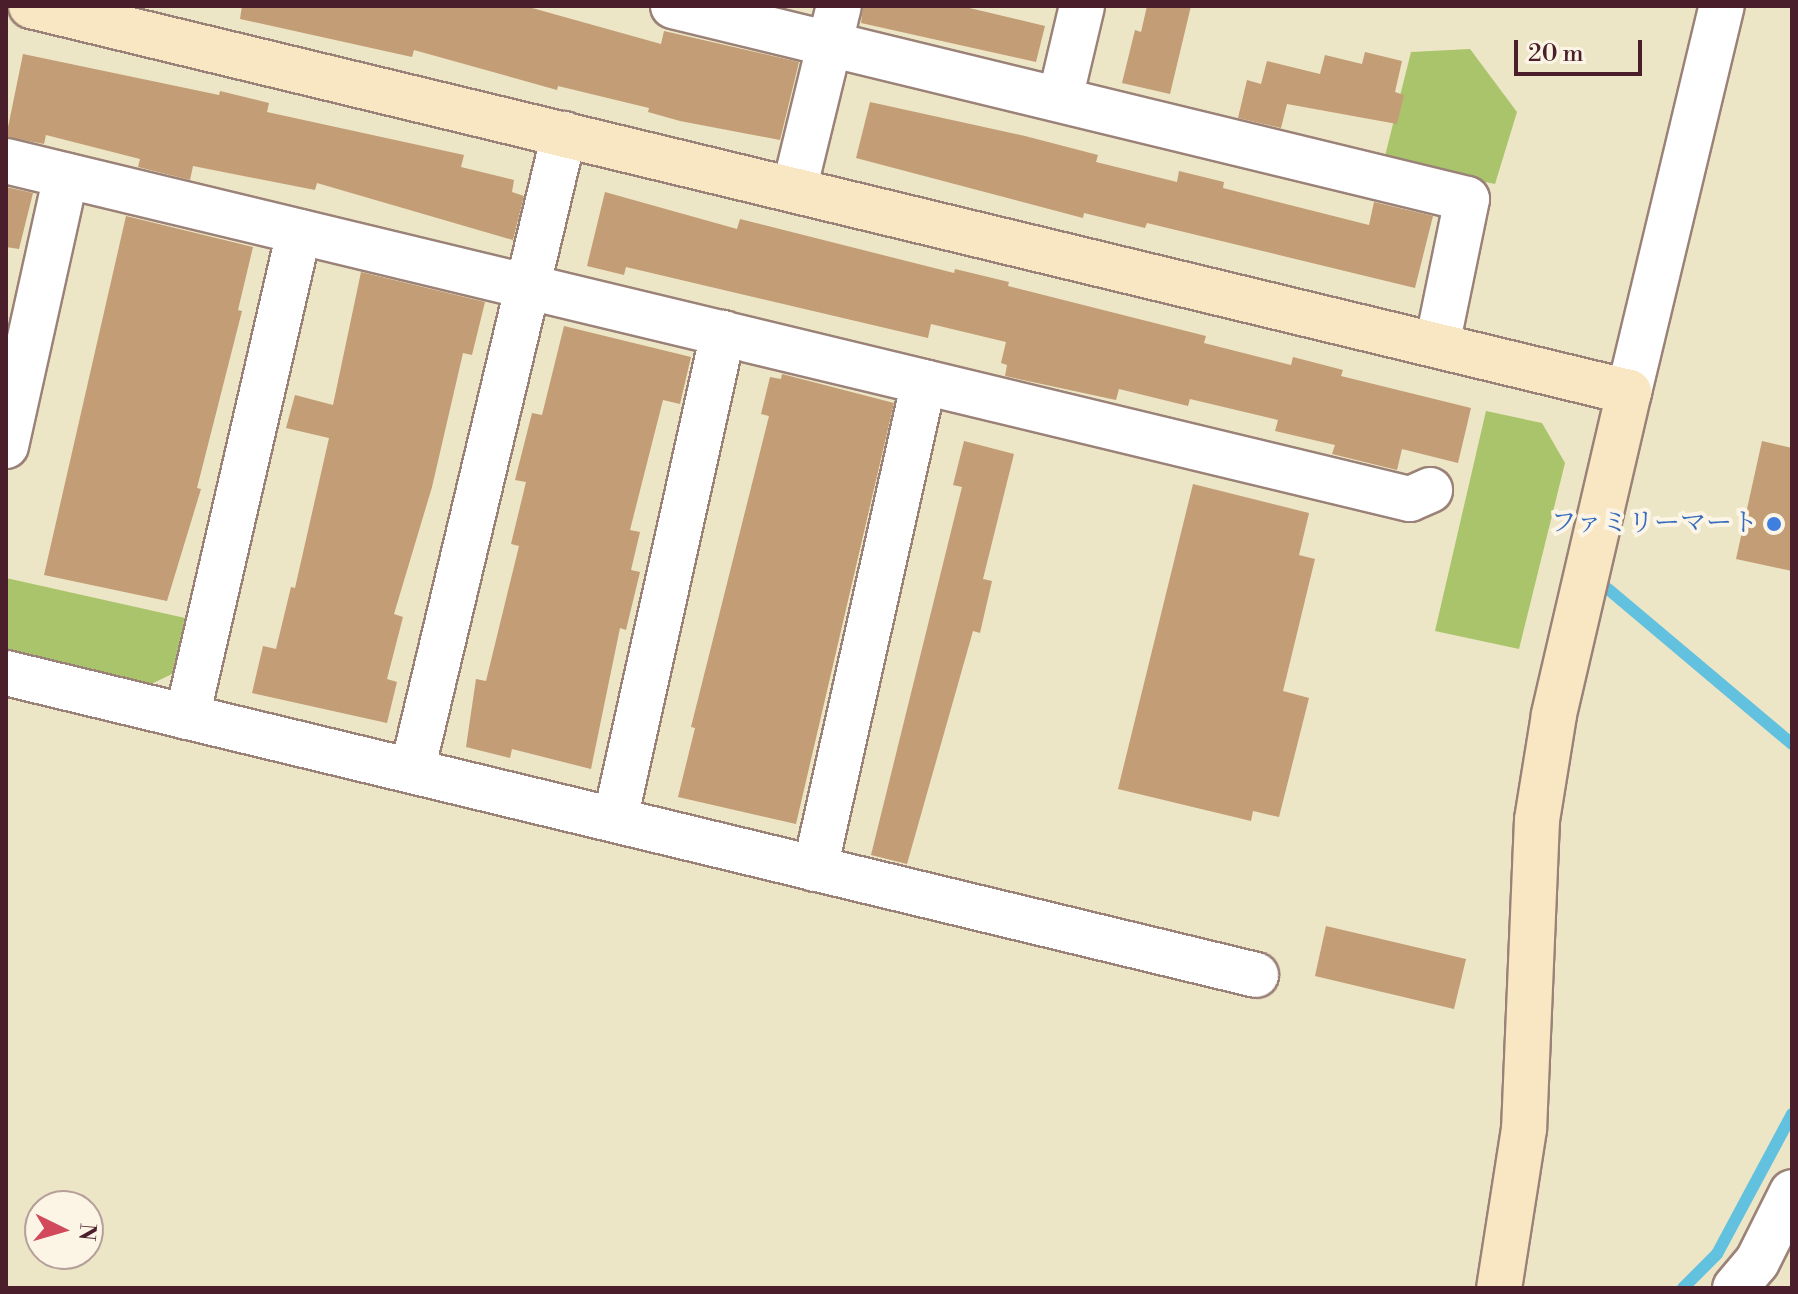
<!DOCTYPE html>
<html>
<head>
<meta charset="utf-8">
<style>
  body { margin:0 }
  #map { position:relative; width:1798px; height:1294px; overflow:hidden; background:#ece5c6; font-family:"Libre Bodoni","Noto Serif JP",serif }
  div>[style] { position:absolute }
  .green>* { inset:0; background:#a9c46a }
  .stream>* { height:12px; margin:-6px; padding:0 6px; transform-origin:6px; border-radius:6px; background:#61c1df }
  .building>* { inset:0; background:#c39d75 }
  .roads { filter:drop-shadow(2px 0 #9b8278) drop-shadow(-2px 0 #9b8278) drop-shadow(0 2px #9b8278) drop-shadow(0 -2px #9b8278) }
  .street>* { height:44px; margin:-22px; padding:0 22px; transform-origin:22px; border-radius:22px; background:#fff }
  .secondary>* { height:44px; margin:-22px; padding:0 22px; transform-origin:22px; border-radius:22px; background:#f9e7c3 }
  .dots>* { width:22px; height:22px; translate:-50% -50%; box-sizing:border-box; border:4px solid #fcf5e5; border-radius:50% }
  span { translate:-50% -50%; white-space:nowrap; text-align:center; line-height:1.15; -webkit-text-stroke:8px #fcf5e5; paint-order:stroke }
  .shop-label { font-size:26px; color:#366cbe }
  .right { translate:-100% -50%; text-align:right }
  .frame { position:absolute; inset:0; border:8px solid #4a1f2b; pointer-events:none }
  .north { position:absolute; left:24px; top:1190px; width:80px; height:80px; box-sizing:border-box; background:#fcf5e5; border:2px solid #b59f9b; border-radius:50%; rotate:95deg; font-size:22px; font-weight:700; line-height:32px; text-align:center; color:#4a1f2b }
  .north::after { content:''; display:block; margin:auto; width:28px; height:36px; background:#d1495b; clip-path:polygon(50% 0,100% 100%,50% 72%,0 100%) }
  .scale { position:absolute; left:1514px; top:40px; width:128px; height:36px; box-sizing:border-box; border:4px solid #4a1f2b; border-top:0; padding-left:10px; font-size:24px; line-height:28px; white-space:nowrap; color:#4a1f2b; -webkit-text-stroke:6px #fcf5e5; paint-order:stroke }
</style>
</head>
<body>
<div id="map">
  <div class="green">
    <i style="clip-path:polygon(1470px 49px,1517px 112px,1495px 184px,1384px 160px,1411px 52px)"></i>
    <i style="clip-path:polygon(1486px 411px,1542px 423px,1565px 463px,1519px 649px,1435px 631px)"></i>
    <i style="clip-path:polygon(6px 578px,185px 618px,172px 674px,149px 685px,6px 653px)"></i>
  </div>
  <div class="stream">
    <i style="left:1608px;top:589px;width:241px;rotate:40.1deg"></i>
    <i style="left:1683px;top:1288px;width:48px;rotate:-45deg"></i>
    <i style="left:1717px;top:1254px;width:159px;rotate:-61.8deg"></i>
  </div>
  <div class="building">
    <i style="clip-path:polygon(242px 6px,525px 6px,661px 44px,664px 31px,799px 62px,780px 140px,680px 121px,648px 112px,649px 108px,558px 86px,557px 90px,414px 50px,412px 57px,240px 19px)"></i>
    <i style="clip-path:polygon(863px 6px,961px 6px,1045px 26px,1036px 62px,861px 23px)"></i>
    <i style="clip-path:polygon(1147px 6px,1191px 6px,1170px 94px,1122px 83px,1135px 30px,1141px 32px)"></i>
    <i style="clip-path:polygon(1365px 52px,1402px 61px,1395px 92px,1404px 95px,1397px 124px,1287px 104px,1281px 128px,1238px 118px,1247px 80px,1261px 84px,1267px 61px,1320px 74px,1325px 55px,1362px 64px)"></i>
    <i style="clip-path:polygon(23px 54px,219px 95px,220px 91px,269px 103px,267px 112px,464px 155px,461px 167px,514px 180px,512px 192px,524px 196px,513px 240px,317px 183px,315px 190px,193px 166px,190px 180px,138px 167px,140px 159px,46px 135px,44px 144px,6px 137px)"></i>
    <i style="clip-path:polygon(870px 102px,1025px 136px,1098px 155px,1096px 162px,1177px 182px,1179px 171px,1224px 182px,1223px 188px,1369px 225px,1374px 202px,1433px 216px,1415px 288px,1147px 223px,1145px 228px,1084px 213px,1083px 218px,856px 158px)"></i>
    <i style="clip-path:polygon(6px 187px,33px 193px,19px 249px,6px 247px)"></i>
    <i style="clip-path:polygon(605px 192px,737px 229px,740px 219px,954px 273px,955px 269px,1009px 282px,1008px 286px,1206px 336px,1204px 343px,1291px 365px,1293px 357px,1343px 370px,1341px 376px,1471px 408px,1458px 463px,1402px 449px,1397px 470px,1332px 454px,1335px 445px,1275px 431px,1278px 420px,1190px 399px,1188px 406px,1119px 389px,1116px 400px,1005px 376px,1007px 365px,1001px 363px,1006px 342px,931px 324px,928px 338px,626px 267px,624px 275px,587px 266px)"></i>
    <i style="clip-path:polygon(126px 216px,253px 247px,238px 310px,242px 311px,197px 488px,201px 489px,167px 601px,44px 575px)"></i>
    <i style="clip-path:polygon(361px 272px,485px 302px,472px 355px,463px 353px,432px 487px,394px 614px,403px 617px,387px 679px,397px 682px,387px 723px,252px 693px,263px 646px,276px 649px,291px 587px,295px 588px,329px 438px,286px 428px,295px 395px,333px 405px)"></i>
    <i style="clip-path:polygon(564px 326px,691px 357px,680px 404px,663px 400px,630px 530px,640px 532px,631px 570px,640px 572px,626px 630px,620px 628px,591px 769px,512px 749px,510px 758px,466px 747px,476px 679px,486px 681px,519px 546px,511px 544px,526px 482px,515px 480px,532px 413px,542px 415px)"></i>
    <i style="clip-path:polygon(782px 374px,894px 403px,796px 824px,678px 797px,695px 728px,691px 727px,769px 416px,761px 414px,770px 377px,781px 379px)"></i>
    <i style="clip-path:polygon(964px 441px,1014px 454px,983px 579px,992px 581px,980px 633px,973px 631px,907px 864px,871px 855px,962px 487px,953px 485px)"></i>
    <i style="clip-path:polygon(1762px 441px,1792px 448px,1792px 571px,1736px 559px)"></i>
    <i style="clip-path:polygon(1193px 484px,1309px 513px,1299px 555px,1315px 559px,1283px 691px,1309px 698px,1279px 817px,1253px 811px,1251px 821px,1118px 789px)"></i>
    <i style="clip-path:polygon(1326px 926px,1466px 959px,1454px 1009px,1315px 976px)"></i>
  </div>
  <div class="roads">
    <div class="street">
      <i style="left:673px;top:6px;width:817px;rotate:13.66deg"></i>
      <i style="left:1467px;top:199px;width:149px;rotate:101.6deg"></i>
      <i style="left:1060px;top:99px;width:96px;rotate:-76.7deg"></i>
      <i style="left:6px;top:161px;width:1444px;rotate:13.54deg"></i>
      <i style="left:1410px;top:499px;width:22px;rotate:-24deg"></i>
      <i style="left:794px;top:190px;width:189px;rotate:-76.3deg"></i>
      <i style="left:1629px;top:392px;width:397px;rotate:-76.5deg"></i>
      <i style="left:6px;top:446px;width:277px;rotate:-77.5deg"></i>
      <i style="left:6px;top:673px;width:1286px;rotate:13.58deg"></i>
      <i style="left:187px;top:717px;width:498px;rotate:-77deg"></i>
      <i style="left:412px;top:771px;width:655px;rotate:-76.58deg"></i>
      <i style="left:615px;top:820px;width:499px;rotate:-77.5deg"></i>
      <i style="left:815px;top:869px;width:499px;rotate:-77.4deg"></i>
      <i style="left:1735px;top:1288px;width:34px;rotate:-50deg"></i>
      <i style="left:1757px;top:1262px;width:78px;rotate:-63.4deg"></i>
    </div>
    <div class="secondary">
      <i style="left:31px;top:6px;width:1644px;rotate:13.58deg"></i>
      <i style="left:1629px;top:392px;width:332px;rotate:103.1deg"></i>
      <i style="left:1554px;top:715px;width:106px;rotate:99.2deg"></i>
      <i style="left:1537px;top:820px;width:309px;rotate:92.4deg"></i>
      <i style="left:1524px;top:1129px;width:161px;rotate:98.9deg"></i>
    </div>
  </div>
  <div class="dots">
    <i style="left:1774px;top:524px;background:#3f7fe0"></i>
  </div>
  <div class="shop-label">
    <span class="right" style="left:1758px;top:524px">ファミリーマート</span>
  </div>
  <div class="frame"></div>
  <div class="north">N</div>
  <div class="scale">20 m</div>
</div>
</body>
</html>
